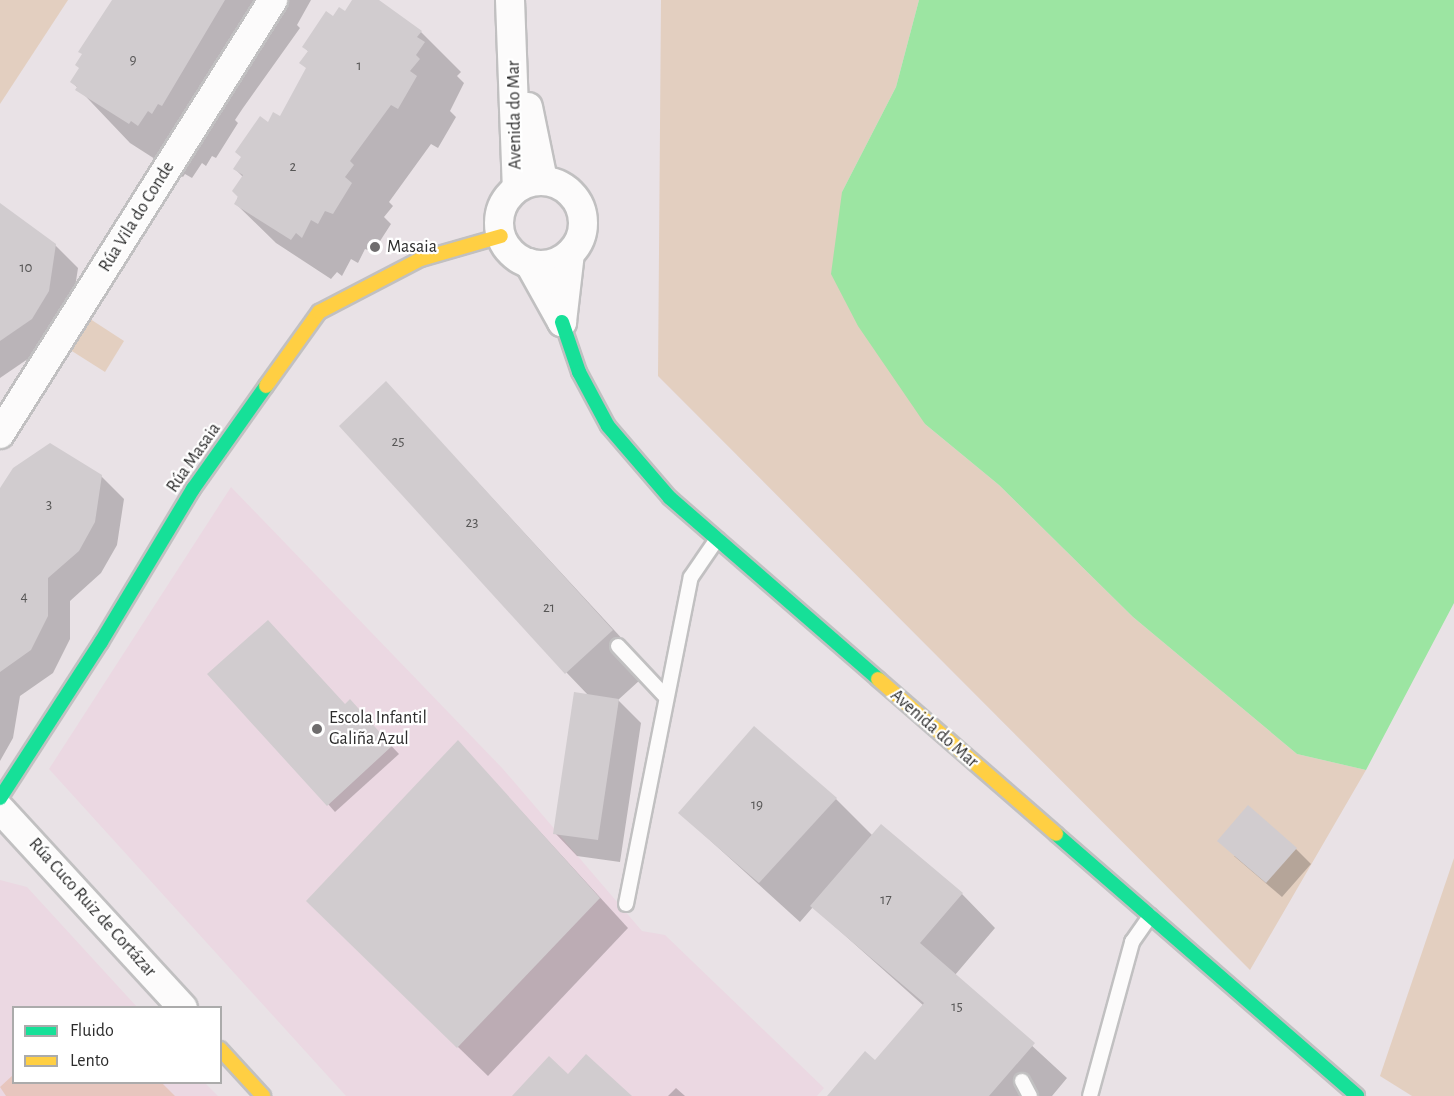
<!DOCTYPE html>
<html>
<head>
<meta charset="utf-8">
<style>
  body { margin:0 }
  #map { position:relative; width:1454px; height:1096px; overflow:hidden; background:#e9e2e6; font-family:"Alegreya Sans",sans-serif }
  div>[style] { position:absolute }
  .education>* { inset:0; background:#ebd8e2 }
  .green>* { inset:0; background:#e3cfc0 }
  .pitch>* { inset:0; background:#e7c6be }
  .water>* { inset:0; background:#9ce5a2 }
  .shadow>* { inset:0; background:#0003 }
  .building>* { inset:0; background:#d1cccf }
  .roads { filter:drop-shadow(2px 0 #c1c0c1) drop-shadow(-2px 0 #c1c0c1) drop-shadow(0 2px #c1c0c1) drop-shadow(0 -2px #c1c0c1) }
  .lane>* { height:14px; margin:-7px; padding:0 7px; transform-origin:7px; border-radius:7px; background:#fcfbfb }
  .street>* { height:28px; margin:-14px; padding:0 14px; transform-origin:14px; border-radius:14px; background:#fcfbfb }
  .street>.ring { margin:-14px; padding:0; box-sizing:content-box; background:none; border:28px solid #fcfbfb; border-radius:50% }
  .fast>* { height:14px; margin:-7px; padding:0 7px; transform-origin:7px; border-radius:7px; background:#16e098 }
  .slow>* { height:14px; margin:-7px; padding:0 7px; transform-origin:7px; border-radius:7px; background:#ffcf43 }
  .dots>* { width:16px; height:16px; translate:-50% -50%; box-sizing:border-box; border:3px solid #fff; border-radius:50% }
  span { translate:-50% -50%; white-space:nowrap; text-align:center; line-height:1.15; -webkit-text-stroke:4.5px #fff; paint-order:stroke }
  .number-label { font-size:15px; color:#575656 }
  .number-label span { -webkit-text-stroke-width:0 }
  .street-label { font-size:18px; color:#2c2c2c }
  .poi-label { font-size:18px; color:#2c2c2c }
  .left { translate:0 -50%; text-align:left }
  .legend { position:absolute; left:12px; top:1006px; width:210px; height:78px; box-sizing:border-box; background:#fff; border:2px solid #ababab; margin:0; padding:8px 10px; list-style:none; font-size:18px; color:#2c2c2c }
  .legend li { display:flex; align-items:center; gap:12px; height:30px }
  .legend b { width:30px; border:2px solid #ababab }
</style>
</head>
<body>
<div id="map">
  <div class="education">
    <i style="clip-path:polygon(231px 487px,503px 769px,642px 931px,665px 935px,824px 1088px,817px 1096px,346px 1096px,49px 769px)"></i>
    <i style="clip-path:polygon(0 880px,27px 887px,137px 1007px,14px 1008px,14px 1082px,205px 1083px,218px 1096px,0 1096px)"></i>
  </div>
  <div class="green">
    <i style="clip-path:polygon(0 0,68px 0,0 104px)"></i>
    <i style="clip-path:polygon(661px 0,919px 0,896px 87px,842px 192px,925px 424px,999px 485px,1133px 617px,1297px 754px,1366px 770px,1250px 970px,658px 376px)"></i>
    <i style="clip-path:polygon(84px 315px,124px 341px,105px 372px,64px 346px)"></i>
    <i style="clip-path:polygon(1454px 858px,1454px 1096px,1412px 1096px,1380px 1076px)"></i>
  </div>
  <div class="pitch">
    <i style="clip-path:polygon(13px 1075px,14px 1082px,162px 1083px,175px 1096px,6px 1096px,0 1087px)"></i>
  </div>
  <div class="water">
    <i style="clip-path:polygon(919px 0,1454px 0,1454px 603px,1366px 770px,1297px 754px,1133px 617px,999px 485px,925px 424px,858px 326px,831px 274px,842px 192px,896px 87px)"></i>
  </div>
  <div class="shadow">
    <i style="clip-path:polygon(119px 0,311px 0,297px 25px,300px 28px,243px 108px,235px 120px,238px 123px,216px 158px,212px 156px,206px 166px,202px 163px,192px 178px,185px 174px,183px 177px,130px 143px,72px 82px)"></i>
    <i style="clip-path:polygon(353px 0,376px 0,421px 32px,461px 72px,457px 76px,464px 83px,450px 111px,456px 117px,438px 148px,431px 144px,389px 202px,393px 206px,384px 217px,391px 224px,373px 252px,365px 249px,358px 263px,351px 259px,342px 276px,337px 272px,331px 279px,276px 243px,236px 204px,243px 177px,235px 169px,268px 124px,280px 119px,307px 69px,309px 52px,304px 47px,333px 18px,345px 13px)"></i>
    <i style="clip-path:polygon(0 208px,55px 245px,78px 268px,71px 314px,54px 341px,0 378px)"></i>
    <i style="clip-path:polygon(386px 383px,651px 670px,618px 700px,641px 723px,620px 862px,577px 856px,555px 833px,589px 696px,566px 672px)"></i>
    <i style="clip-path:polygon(101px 476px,124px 499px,117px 545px,101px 573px,70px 601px,70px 639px,53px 673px,20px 696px,13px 738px,0 761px,0 491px)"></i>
    <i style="clip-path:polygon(345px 706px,357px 709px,399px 754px,335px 812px,328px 804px)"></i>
    <i style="clip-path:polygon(458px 742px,628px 928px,488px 1076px,337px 930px)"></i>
    <i style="clip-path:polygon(836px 799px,873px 836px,962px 894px,995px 928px,955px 975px,1067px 1078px,1052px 1096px,832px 1096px,876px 1062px,924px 1006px,813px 907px,800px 922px,680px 813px)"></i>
    <i style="clip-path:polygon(1296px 849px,1311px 864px,1282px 897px,1234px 856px)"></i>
    <i style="clip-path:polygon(676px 1088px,685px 1096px,668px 1096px)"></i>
  </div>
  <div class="building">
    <i style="clip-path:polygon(112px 0,225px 0,162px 106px,158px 104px,152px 114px,148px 111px,138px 126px,131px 121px,129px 124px,75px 90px,77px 87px,70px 82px,79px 68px,75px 65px,82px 54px,78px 52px)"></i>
    <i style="clip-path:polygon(352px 0,379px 0,422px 31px,417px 37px,425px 42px,416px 55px,420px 59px,410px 71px,417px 76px,398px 109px,391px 105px,350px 161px,354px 165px,345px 177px,352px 183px,333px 214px,325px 211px,318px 224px,311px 220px,302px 238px,296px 233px,291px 240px,234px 204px,238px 197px,232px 191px,243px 175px,233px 169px,241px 157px,235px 152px,260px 116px,268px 122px,273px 112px,280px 116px,306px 68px,299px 63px,308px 51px,302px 47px,326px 11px,333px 16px,339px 7px,345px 11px)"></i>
    <i style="clip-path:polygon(0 203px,56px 244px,49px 291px,32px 319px,0 341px)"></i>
    <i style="clip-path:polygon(386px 381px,613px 630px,565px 674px,339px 426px)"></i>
    <i style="clip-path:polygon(50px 443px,102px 475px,95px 522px,79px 551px,48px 578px,48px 616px,31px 650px,0 672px,0 488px,13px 468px)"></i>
    <i style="clip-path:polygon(268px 620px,345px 704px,350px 699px,392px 746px,327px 806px,207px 674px)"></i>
    <i style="clip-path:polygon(574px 692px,619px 699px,598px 840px,553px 834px)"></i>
    <i style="clip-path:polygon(754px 726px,837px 798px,759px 883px,678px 813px)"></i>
    <i style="clip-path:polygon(458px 740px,600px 898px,457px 1048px,306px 901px)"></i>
    <i style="clip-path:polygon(1248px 805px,1297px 848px,1266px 883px,1217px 841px)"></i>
    <i style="clip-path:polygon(881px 824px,963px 893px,920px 943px,1035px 1043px,989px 1096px,827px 1096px,865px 1051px,875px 1060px,924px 1003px,810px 906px)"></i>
    <i style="clip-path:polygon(586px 1054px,632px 1096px,512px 1096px,549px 1056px,568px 1074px)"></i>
  </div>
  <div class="roads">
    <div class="lane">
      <i style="left:618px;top:646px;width:69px;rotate:46.8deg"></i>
      <i style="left:626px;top:904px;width:333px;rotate:-78.8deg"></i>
      <i style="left:691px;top:577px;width:46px;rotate:-55.6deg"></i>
      <i style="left:1022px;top:1081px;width:17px;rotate:62deg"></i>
      <i style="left:1090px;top:1096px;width:160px;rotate:-74.7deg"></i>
      <i style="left:1132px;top:942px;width:32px;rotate:-55deg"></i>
    </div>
    <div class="street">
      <i style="left:510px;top:0;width:188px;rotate:87.9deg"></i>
      <i style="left:528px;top:107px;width:75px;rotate:78.4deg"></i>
      <i class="ring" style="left:499px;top:181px;width:56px;height:56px"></i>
      <i style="left:529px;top:263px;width:68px;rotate:60.8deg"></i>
      <i style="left:562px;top:322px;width:69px;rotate:-83.4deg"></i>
      <i style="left:0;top:434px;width:513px;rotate:-57.83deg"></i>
      <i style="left:0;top:809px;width:270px;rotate:47.4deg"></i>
    </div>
    <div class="fast">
      <i style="left:562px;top:322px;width:53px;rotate:71.2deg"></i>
      <i style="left:579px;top:372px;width:61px;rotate:61.8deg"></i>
      <i style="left:608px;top:426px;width:95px;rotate:49.3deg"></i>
      <i style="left:670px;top:498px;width:276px;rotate:41deg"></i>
      <i style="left:0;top:798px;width:186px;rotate:-57.1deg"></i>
      <i style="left:101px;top:642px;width:179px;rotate:-59deg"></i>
      <i style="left:193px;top:489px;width:126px;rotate:-54.7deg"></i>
      <i style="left:1056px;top:834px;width:399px;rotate:41deg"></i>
    </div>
    <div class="slow">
      <i style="left:266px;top:386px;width:91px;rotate:-54.4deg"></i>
      <i style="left:319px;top:312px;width:115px;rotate:-27.5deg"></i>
      <i style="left:421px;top:259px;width:83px;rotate:-16deg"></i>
      <i style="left:878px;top:679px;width:236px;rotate:41deg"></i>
      <i style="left:220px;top:1049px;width:64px;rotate:47.5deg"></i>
    </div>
  </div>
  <div class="dots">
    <i style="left:375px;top:247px;background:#6e6c6d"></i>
    <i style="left:317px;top:729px;background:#6e6c6d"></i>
  </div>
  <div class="number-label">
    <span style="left:133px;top:60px">9</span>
    <span style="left:359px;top:66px">1</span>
    <span style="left:293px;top:167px">2</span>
    <span style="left:26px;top:268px">10</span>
    <span style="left:398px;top:442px">25</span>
    <span style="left:49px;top:505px">3</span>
    <span style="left:472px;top:523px">23</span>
    <span style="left:24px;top:597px">4</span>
    <span style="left:549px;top:608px">21</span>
    <span style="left:757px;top:805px">19</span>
    <span style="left:886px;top:900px">17</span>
    <span style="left:957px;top:1007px">15</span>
  </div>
  <div class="street-label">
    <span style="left:515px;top:115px;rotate:-91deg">Avenida do Mar</span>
    <span style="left:137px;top:217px;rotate:-58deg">Rúa Vila do Conde</span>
    <span style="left:194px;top:458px;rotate:-55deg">Rúa Masaia</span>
    <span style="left:934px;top:729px;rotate:41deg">Avenida do Mar</span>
    <span style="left:92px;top:908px;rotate:48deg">Rúa Cuco Ruiz de Cortázar</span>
  </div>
  <div class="poi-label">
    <span class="left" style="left:387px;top:247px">Masaia</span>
    <span class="left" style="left:329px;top:729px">Escola Infantil<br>Galiña Azul</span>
  </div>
  <ul class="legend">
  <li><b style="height:8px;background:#16e098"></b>Fluido</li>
  <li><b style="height:8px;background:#ffcf43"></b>Lento</li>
  </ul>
</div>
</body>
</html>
